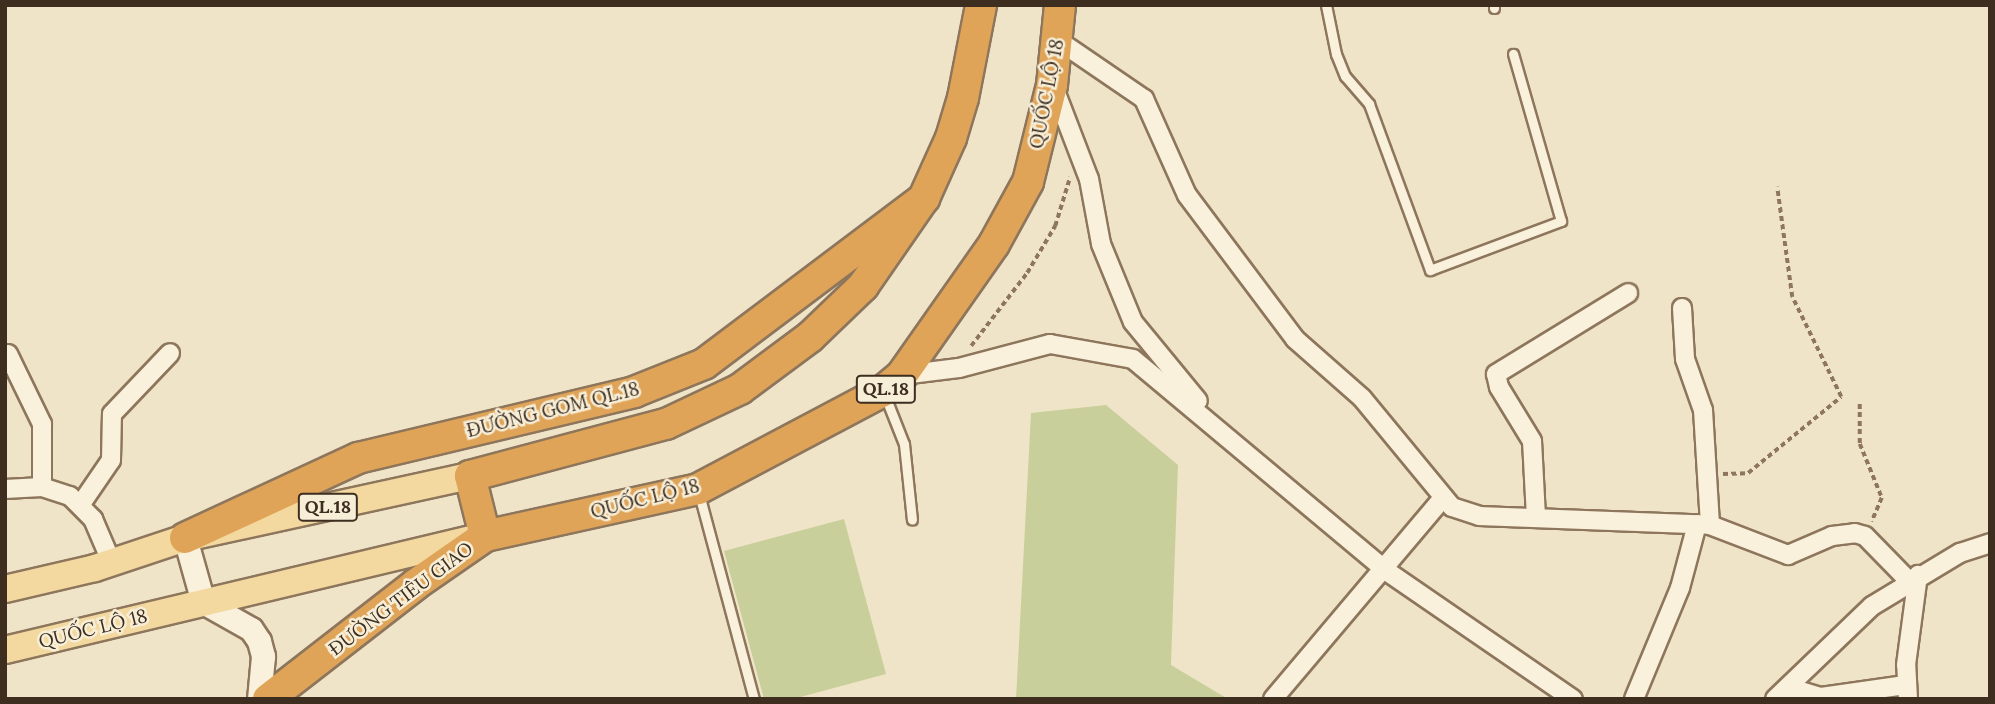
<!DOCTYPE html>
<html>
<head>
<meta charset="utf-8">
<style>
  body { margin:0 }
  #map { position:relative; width:1995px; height:704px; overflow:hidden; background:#f0e4c8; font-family:Lora,serif }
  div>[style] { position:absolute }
  .green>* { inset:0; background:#c9cf9b }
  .path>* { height:3.5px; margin-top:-1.75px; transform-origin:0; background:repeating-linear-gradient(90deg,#8d765c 0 5px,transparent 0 8.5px) }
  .roads { filter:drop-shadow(2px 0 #8d765c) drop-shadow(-2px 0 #8d765c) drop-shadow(0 2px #8d765c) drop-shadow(0 -2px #8d765c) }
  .lane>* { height:9px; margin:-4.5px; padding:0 4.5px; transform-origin:4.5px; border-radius:4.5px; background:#faf1dc }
  .street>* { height:18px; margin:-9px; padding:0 9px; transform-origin:9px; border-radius:9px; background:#faf1dc }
  .secondary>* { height:23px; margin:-11.5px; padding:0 11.5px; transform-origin:11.5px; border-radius:11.5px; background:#faf1dc }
  .primary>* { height:26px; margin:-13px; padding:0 13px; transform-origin:13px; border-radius:13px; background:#f3d9a0 }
  .highway>* { height:30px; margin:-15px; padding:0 15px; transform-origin:15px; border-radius:15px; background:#e0a458 }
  span { translate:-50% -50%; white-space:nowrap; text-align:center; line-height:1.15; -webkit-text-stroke:5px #f7eed8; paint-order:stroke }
  .shield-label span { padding:2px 5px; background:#f7eed8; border:2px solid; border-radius:5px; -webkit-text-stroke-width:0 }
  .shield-label { font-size:18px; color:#3d2e20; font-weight:700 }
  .street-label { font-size:19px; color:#3d2e20 }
  .frame { position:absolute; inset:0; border:7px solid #3d2e20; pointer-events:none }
</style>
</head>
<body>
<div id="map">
  <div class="green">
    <i style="clip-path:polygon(1106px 405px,1178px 465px,1171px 665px,1228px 699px,1016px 699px,1031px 413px)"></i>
    <i style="clip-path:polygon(844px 519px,886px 674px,793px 699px,764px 699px,724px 551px)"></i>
  </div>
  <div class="path">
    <i style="left:971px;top:346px;width:92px;rotate:-52.5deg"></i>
    <i style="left:1027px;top:273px;width:55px;rotate:-59.2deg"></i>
    <i style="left:1055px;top:226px;width:51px;rotate:-73deg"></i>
    <i style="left:1860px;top:404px;width:40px;rotate:90deg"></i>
    <i style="left:1860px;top:444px;width:58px;rotate:67.8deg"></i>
    <i style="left:1882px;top:498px;width:26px;rotate:113deg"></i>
    <i style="left:1723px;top:474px;width:25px;rotate:-2deg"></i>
    <i style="left:1748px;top:473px;width:120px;rotate:-39.3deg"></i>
    <i style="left:1841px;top:397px;width:111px;rotate:-116.1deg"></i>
    <i style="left:1792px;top:297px;width:111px;rotate:-97.8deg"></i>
  </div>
  <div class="roads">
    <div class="lane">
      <i style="left:1326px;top:5px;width:50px;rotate:78.5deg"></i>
      <i style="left:1336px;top:54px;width:24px;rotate:68deg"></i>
      <i style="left:1345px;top:76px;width:37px;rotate:49deg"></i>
      <i style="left:1369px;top:104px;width:177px;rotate:69.8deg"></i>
      <i style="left:1430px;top:270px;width:140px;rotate:-20.5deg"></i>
      <i style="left:1561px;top:221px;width:174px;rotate:-106deg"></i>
      <i style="left:1494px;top:5px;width:3px;rotate:90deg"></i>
      <i style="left:885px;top:396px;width:52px;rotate:68.4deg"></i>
      <i style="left:904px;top:444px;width:76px;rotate:84deg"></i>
      <i style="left:699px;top:494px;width:212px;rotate:75deg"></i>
    </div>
    <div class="street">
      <i style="left:1059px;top:41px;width:103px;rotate:34.3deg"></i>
      <i style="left:1144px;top:99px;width:105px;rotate:65.9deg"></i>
      <i style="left:1187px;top:195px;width:180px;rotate:53.1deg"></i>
      <i style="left:1295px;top:339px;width:89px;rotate:41.4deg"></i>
      <i style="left:1362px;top:398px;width:141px;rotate:50.5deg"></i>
      <i style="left:1452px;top:507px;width:28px;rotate:18deg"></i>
      <i style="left:1479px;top:516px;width:231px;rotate:2.2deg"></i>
      <i style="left:1710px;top:525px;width:84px;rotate:21deg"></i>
      <i style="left:1788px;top:555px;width:48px;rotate:-23.4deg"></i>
      <i style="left:1832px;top:536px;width:23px;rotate:-7deg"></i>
      <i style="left:1855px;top:533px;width:10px;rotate:17deg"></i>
      <i style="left:1865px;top:536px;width:63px;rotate:45.6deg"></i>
      <i style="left:1054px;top:88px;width:97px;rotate:69deg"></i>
      <i style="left:1089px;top:179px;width:66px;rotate:79.5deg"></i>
      <i style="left:1101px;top:244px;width:84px;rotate:67.7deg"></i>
      <i style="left:1133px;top:322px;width:102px;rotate:50.6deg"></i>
      <i style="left:1682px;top:308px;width:51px;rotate:86.6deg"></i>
      <i style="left:1685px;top:359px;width:54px;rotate:70.6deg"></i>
      <i style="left:1703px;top:410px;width:115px;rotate:86.5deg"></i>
      <i style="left:8px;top:354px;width:78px;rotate:64.1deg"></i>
      <i style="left:42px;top:424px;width:63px;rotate:90deg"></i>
      <i style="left:902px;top:375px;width:57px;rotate:-7deg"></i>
      <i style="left:959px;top:368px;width:94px;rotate:-14.8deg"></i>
      <i style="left:1050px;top:344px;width:84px;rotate:10.2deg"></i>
      <i style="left:1133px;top:359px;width:329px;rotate:39.9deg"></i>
      <i style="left:1385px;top:570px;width:228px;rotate:34.5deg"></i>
      <i style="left:5px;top:489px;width:37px;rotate:-3deg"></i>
      <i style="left:42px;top:487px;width:29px;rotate:18deg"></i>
      <i style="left:70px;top:496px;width:33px;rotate:45deg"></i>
      <i style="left:93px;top:519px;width:46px;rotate:66.8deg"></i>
      <i style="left:81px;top:504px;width:53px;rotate:-55.7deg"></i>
      <i style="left:111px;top:460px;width:46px;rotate:-88.8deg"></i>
      <i style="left:112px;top:414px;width:84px;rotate:-46.4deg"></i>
      <i style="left:1536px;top:517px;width:76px;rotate:-93deg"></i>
      <i style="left:1532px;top:441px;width:63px;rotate:-121.4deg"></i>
      <i style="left:1499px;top:387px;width:13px;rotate:-103deg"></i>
      <i style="left:1496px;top:374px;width:155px;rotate:-31.5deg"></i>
      <i style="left:1791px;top:688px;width:31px;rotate:17deg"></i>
      <i style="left:1821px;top:697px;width:85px;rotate:-8.1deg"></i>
      <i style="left:1273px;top:699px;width:262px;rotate:-49.8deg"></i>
      <i style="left:1634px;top:699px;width:120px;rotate:-67.5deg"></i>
      <i style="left:1680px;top:588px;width:66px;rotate:-75.1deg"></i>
      <i style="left:1775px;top:699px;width:134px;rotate:-43.8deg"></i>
      <i style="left:1872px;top:606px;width:103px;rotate:-31.1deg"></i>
      <i style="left:1960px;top:553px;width:32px;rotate:-18deg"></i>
      <i style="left:1908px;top:699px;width:34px;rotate:-93deg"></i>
      <i style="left:1906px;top:665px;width:91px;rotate:-82.4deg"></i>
    </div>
    <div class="secondary">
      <i style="left:185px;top:538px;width:66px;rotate:74.3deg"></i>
      <i style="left:203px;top:602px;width:55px;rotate:29.4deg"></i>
      <i style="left:251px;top:629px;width:14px;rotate:56deg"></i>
      <i style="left:259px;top:641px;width:16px;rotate:75deg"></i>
      <i style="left:263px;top:656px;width:43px;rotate:95.3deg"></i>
    </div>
    <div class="primary">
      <i style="left:5px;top:589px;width:92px;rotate:-13.1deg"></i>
      <i style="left:95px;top:568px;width:95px;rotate:-18.4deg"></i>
      <i style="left:185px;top:538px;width:292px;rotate:-12.3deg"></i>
      <i style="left:5px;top:650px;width:488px;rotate:-13.4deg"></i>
    </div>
    <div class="highway">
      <i style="left:485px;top:536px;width:62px;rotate:-104deg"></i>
      <i style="left:470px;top:476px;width:203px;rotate:-14.9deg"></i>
      <i style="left:666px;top:424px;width:82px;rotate:-25.3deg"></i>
      <i style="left:740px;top:389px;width:87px;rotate:-36.6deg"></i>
      <i style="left:810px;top:337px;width:74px;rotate:-43.9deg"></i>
      <i style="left:863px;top:286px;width:107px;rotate:-55.3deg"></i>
      <i style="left:924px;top:198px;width:66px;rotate:-65.8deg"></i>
      <i style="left:951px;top:138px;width:42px;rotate:-73.3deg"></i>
      <i style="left:963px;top:98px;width:95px;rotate:-79deg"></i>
      <i style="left:185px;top:538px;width:191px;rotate:-24.8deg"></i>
      <i style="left:358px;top:458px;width:284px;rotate:-13.4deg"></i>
      <i style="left:634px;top:392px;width:75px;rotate:-21.8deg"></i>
      <i style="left:704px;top:364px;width:276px;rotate:-37deg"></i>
      <i style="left:268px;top:699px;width:187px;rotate:-37.8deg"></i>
      <i style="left:416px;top:584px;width:84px;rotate:-34.8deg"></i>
      <i style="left:485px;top:536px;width:218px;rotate:-12.4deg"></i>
      <i style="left:698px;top:489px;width:209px;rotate:-27.9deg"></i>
      <i style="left:883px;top:391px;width:25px;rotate:-40deg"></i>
      <i style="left:902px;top:375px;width:160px;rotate:-54.9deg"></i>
      <i style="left:994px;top:244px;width:71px;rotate:-61.3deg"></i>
      <i style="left:1028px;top:182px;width:100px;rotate:-76.1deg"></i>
      <i style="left:1052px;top:85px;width:80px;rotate:-84.3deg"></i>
    </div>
  </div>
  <div class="shield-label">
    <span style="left:886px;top:389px">QL.18</span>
    <span style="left:328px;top:507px">QL.18</span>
  </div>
  <div class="street-label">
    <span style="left:1047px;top:94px;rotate:-79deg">QUỐC LỘ 18</span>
    <span style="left:553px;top:410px;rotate:-14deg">ĐƯỜNG GOM QL.18</span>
    <span style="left:645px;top:499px;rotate:-14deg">QUỐC LỘ 18</span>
    <span style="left:401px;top:599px;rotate:-37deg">ĐƯỜNG TIÊU GIAO</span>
    <span style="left:93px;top:629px;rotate:-14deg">QUỐC LỘ 18</span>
  </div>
  <div class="frame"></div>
</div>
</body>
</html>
